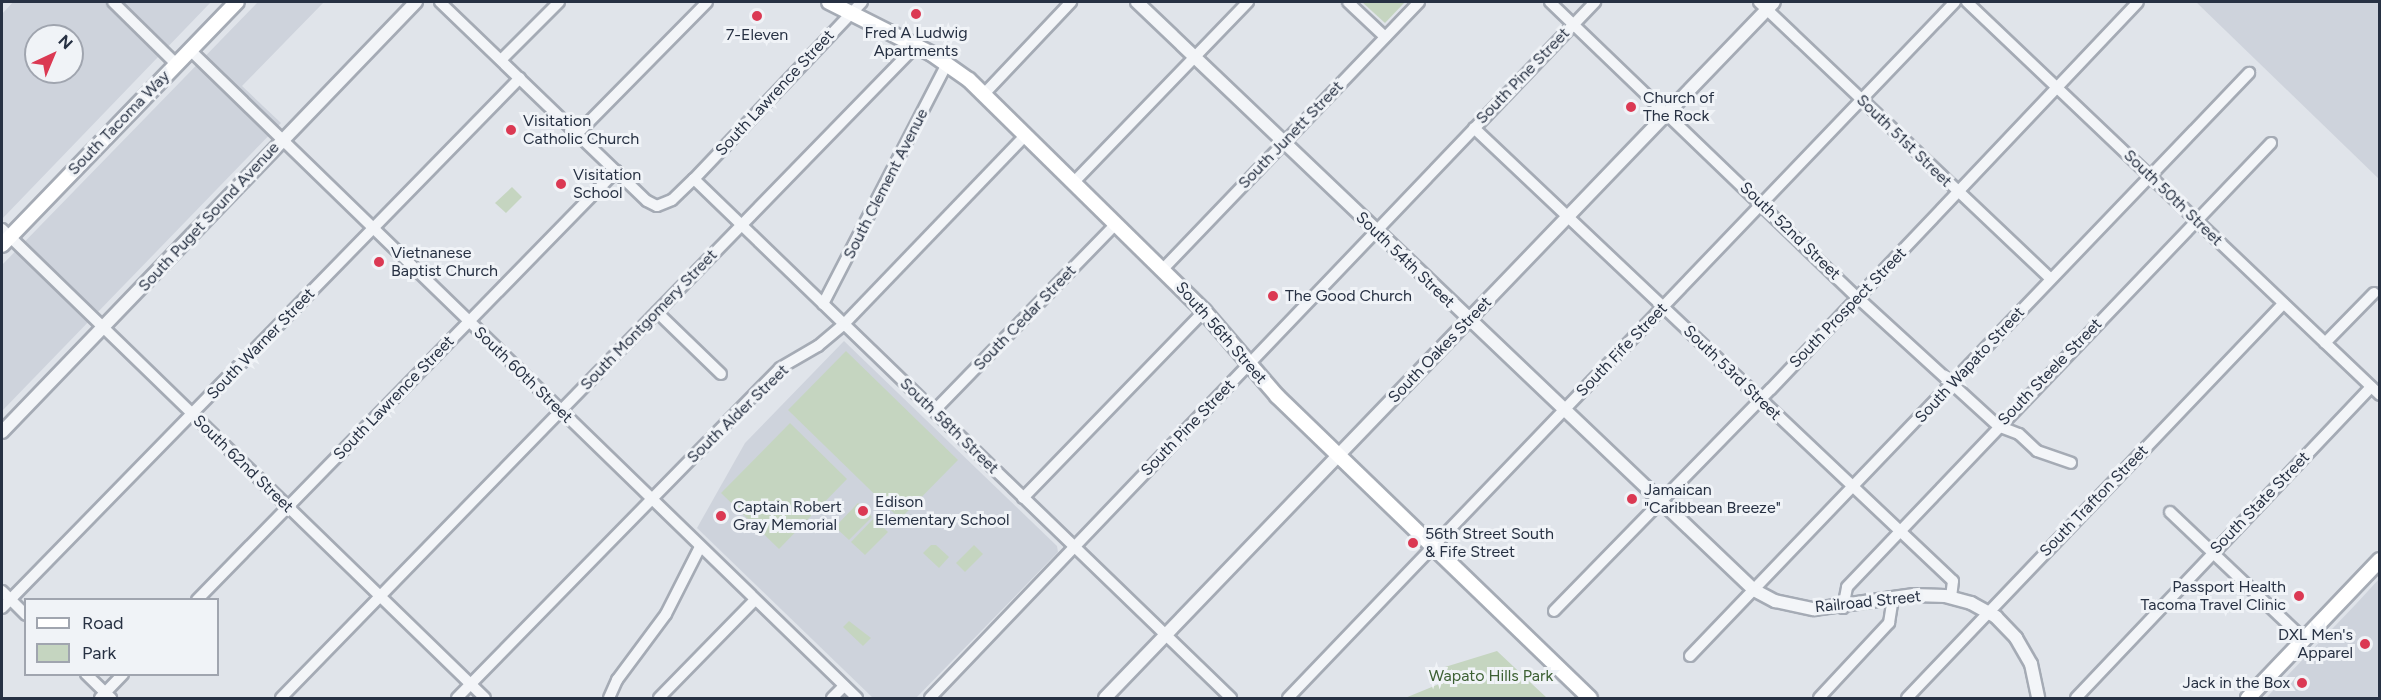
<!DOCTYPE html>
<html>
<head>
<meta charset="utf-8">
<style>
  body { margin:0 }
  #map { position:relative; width:2381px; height:700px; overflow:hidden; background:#e0e4ea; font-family:Figtree,sans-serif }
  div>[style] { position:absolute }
  .built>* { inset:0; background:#ced3dc }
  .green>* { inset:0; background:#c5d5c0 }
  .roads { filter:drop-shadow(2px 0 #a5abb5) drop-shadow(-2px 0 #a5abb5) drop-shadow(0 2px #a5abb5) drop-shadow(0 -2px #a5abb5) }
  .minor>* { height:10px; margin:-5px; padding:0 5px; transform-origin:5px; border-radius:5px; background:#f3f5f8 }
  .tertiary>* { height:12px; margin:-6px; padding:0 6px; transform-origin:6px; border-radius:6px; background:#f3f5f8 }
  .secondary>* { height:14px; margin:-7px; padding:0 7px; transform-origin:7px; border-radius:7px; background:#fff }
  .rail>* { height:2px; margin-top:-1px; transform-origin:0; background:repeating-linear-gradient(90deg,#788395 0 3px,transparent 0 9px) }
  .dots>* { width:16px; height:16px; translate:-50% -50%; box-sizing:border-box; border:3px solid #f0f3f7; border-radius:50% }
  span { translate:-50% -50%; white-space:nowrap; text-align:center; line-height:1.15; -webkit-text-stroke:6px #f0f3f7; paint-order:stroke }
  .poi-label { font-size:16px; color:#273143 }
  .left { translate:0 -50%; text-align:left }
  .right { translate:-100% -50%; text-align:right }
  .street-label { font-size:16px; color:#273143 }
  .park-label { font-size:16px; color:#3c6033 }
  .frame { position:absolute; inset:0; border:3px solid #273143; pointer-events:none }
  .legend { position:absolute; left:24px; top:598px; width:195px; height:78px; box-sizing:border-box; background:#f0f3f7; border:2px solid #a0a5af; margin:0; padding:8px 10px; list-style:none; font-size:18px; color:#273143 }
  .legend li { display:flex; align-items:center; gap:12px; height:30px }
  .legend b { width:30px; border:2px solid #a0a5af }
  .north { position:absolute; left:24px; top:24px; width:60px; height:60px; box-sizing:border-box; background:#f0f3f7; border:2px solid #a0a5af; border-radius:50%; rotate:44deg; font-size:16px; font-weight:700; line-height:24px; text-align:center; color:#273143 }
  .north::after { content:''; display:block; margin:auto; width:21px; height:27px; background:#db3953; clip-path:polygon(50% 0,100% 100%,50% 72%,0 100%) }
</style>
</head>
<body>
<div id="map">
  <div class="built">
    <i style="clip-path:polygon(evenodd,13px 2px,211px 2px,2px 219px,2px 14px,13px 2px,36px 36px,72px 36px,72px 72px,36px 72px,36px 36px)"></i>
    <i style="clip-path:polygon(258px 2px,324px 2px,242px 86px,281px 123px,2px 411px,2px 265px)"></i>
    <i style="clip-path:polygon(2196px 2px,2379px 2px,2379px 179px)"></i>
    <i style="clip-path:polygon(844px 341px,1057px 546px,1058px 552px,916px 698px,873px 698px,697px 528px,745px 443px)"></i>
    <i style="clip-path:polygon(2379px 579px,2379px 698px,2266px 698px,2356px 604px)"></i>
  </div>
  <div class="green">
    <i style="clip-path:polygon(1362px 2px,1405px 2px,1385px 23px)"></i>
    <i style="clip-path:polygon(512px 187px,522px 197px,506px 213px,495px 203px)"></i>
    <i style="clip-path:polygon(846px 351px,958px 460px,900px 519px,788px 410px)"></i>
    <i style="clip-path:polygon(790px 423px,847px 479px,779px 549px,721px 493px)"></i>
    <i style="clip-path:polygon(858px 503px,872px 517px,849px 540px,835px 527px)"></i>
    <i style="clip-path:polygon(874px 518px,888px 532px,865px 555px,851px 542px)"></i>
    <i style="clip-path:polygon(931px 545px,936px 545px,949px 557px,939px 568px,923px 553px)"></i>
    <i style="clip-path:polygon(974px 545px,983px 554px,965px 572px,956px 563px)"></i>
    <i style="clip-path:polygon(849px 621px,871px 638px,863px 646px,843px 627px)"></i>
    <i style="clip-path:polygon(1497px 651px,1547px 698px,1405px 698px,1444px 682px,1432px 671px)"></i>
  </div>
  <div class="roads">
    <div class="minor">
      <i style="left:113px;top:2px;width:88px;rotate:44.5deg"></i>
      <i style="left:440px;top:2px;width:287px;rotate:43.9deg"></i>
      <i style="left:647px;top:201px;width:11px;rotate:27deg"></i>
      <i style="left:657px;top:206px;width:16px;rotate:-22deg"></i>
      <i style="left:672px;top:200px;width:30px;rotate:-44deg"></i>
      <i style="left:694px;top:179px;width:244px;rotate:-46.5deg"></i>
      <i style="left:1348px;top:2px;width:51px;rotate:43.4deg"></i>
      <i style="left:1550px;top:2px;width:427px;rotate:43.9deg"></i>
      <i style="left:1858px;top:298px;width:190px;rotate:42.4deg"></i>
      <i style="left:1998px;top:426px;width:22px;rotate:21deg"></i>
      <i style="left:2019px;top:434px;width:25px;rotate:43deg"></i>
      <i style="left:2037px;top:451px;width:36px;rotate:19deg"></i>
      <i style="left:1759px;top:2px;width:402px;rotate:43.5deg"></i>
      <i style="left:1967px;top:2px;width:570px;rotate:43.58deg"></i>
      <i style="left:190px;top:50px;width:930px;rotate:44.17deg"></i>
      <i style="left:501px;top:60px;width:82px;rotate:-45deg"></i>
      <i style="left:984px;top:94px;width:127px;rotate:-46.6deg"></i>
      <i style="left:1474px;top:128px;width:659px;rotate:43.4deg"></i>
      <i style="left:1953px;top:581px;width:16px;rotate:97deg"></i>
      <i style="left:577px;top:134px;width:185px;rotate:-45.4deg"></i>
      <i style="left:694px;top:179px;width:747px;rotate:44.02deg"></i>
      <i style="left:1073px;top:183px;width:252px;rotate:-46deg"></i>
      <i style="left:2px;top:229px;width:673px;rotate:44.16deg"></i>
      <i style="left:1163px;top:269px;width:370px;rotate:-46.2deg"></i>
      <i style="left:823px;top:304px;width:270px;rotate:-62.7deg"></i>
      <i style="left:657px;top:312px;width:89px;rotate:44.1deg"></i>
      <i style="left:2325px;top:343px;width:70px;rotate:-45.6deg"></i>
      <i style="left:934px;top:411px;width:261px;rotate:-45.8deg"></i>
      <i style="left:1023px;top:498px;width:260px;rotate:-45.9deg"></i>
      <i style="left:2170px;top:512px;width:185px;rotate:43.5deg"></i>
      <i style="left:2px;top:591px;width:34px;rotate:45deg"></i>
      <i style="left:197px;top:600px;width:600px;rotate:-45.68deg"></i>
      <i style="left:2px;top:608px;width:741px;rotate:-45.66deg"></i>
      <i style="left:1843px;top:608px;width:21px;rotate:-79deg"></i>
      <i style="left:1847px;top:587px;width:614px;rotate:-46.32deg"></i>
      <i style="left:1554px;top:611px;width:310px;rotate:-45.7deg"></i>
      <i style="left:1771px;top:389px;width:533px;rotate:-46.52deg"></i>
      <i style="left:1690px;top:656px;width:808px;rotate:-46.2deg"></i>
      <i style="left:86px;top:674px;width:35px;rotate:44deg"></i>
      <i style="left:100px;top:698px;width:33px;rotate:-46deg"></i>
      <i style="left:281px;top:698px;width:910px;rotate:-45.76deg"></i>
      <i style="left:457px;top:698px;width:462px;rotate:-45.6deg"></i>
      <i style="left:780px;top:368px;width:44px;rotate:-30.1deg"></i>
      <i style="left:818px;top:346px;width:34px;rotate:-40deg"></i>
      <i style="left:844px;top:324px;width:261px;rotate:-46.1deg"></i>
      <i style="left:609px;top:698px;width:20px;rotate:-66deg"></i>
      <i style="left:617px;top:680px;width:82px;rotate:-53.4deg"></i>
      <i style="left:666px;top:614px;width:75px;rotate:-63.1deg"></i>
      <i style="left:659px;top:698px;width:137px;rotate:-45.6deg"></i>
      <i style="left:832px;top:698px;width:17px;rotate:-45deg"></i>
      <i style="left:930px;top:698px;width:963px;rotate:-46.3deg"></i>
      <i style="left:1288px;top:698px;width:964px;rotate:-46.22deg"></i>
      <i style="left:1819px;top:698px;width:103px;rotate:-47deg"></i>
      <i style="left:1889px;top:623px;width:25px;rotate:-81deg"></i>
      <i style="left:1907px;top:698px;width:545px;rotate:-46.34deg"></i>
      <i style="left:2076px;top:698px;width:429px;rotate:-46.5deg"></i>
    </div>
    <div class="tertiary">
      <i style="left:1137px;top:2px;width:852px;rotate:43.62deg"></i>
      <i style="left:1754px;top:590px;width:24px;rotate:28deg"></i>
      <i style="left:1775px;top:601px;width:40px;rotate:12deg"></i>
      <i style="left:1814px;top:609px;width:101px;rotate:-8deg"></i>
      <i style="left:1914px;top:595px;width:31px;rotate:2deg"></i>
      <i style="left:1945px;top:596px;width:27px;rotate:15deg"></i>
      <i style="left:1971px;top:603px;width:29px;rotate:29deg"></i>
      <i style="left:1996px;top:617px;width:29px;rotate:46deg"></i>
      <i style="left:2016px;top:638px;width:30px;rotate:60deg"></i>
      <i style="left:2031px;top:664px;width:35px;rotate:78deg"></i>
      <i style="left:2px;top:432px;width:597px;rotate:-46.09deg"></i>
      <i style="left:1105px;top:698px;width:965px;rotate:-46.13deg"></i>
    </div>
    <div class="secondary">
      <i style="left:829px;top:2px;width:115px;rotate:26.8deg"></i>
      <i style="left:932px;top:54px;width:45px;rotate:35.1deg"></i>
      <i style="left:969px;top:80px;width:330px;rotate:44.5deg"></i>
      <i style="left:1204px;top:311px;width:112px;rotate:49.3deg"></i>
      <i style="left:1277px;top:396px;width:435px;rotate:44deg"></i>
      <i style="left:2px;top:245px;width:338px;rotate:-46deg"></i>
      <i style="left:2248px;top:698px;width:191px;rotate:-46.3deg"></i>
    </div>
  </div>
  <div class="rail">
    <i style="left:2px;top:3px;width:1px;rotate:-45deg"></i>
  </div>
  <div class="dots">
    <i style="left:916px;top:14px;background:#db3953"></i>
    <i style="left:757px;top:16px;background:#db3953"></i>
    <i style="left:1631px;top:107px;background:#db3953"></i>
    <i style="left:511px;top:130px;background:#db3953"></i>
    <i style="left:561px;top:184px;background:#db3953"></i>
    <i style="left:379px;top:262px;background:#db3953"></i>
    <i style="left:1273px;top:296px;background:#db3953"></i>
    <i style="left:1632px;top:499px;background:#db3953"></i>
    <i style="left:863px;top:511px;background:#db3953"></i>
    <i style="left:721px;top:516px;background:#db3953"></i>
    <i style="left:1413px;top:543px;background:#db3953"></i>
    <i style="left:2299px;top:596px;background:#db3953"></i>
    <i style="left:2365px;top:644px;background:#db3953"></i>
    <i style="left:2302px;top:683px;background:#db3953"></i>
  </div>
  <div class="poi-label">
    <span style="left:916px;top:42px">Fred A Ludwig<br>Apartments</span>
    <span style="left:757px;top:35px">7-Eleven</span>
    <span class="left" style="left:1643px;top:107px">Church of<br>The Rock</span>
    <span class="left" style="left:523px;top:130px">Visitation<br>Catholic Church</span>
    <span class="left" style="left:573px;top:184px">Visitation<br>School</span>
    <span class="left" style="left:391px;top:262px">Vietnanese<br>Baptist Church</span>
    <span class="left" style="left:1285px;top:296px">The Good Church</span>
    <span class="left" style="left:1644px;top:499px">Jamaican<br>"Caribbean Breeze"</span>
    <span class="left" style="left:875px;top:511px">Edison<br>Elementary School</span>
    <span class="left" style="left:733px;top:516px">Captain Robert<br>Gray Memorial</span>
    <span class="left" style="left:1425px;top:543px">56th Street South<br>&amp; Fife Street</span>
    <span class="right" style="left:2286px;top:596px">Passport Health<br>Tacoma Travel Clinic</span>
    <span class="right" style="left:2353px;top:644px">DXL Men's<br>Apparel</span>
    <span class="right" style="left:2290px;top:683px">Jack in the Box</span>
  </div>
  <div class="street-label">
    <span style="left:1523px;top:76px;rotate:-46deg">South Pine Street</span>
    <span style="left:775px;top:93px;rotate:-47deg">South Lawrence Street</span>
    <span style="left:119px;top:123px;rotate:-46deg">South Tacoma Way</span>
    <span style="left:1291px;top:135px;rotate:-46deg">South Junett Street</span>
    <span style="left:1904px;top:141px;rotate:44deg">South 51st Street</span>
    <span style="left:886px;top:184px;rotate:-63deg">South Clement Avenue</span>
    <span style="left:2173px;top:198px;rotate:44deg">South 50th Street</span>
    <span style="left:209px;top:217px;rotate:-47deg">South Puget Sound Avenue</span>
    <span style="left:1790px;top:231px;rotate:44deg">South 52nd Street</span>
    <span style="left:1405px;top:260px;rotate:44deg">South 54th Street</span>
    <span style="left:1848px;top:308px;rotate:-46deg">South Prospect Street</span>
    <span style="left:1025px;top:318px;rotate:-46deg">South Cedar Street</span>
    <span style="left:649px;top:320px;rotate:-46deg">South Montgomery Street</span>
    <span style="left:1221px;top:333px;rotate:49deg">South 56th Street</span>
    <span style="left:261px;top:344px;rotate:-46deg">South Warner Street</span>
    <span style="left:1440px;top:350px;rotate:-46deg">South Oakes Street</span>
    <span style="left:1622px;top:350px;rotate:-46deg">South Fife Street</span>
    <span style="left:1970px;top:365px;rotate:-47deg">South Wapato Street</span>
    <span style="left:2050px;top:372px;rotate:-46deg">South Steele Street</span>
    <span style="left:1732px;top:373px;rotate:44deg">South 53rd Street</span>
    <span style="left:523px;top:375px;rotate:44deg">South 60th Street</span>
    <span style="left:394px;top:398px;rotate:-46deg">South Lawrence Street</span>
    <span style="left:738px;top:414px;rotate:-44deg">South Alder Street</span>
    <span style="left:949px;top:426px;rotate:44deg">South 58th Street</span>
    <span style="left:1188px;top:428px;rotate:-46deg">South Pine Street</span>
    <span style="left:243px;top:464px;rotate:44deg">South 62nd Street</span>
    <span style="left:2094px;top:501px;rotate:-46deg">South Trafton Street</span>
    <span style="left:2260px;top:503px;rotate:-46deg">South State Street</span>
    <span style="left:1868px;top:602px;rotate:-6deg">Railroad Street</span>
  </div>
  <div class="park-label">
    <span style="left:1491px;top:676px">Wapato Hills Park</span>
  </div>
  <div class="frame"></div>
  <ul class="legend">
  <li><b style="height:8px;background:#fff"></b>Road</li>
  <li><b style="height:16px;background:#c5d5c0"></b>Park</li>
  </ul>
  <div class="north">N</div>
</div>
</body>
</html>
